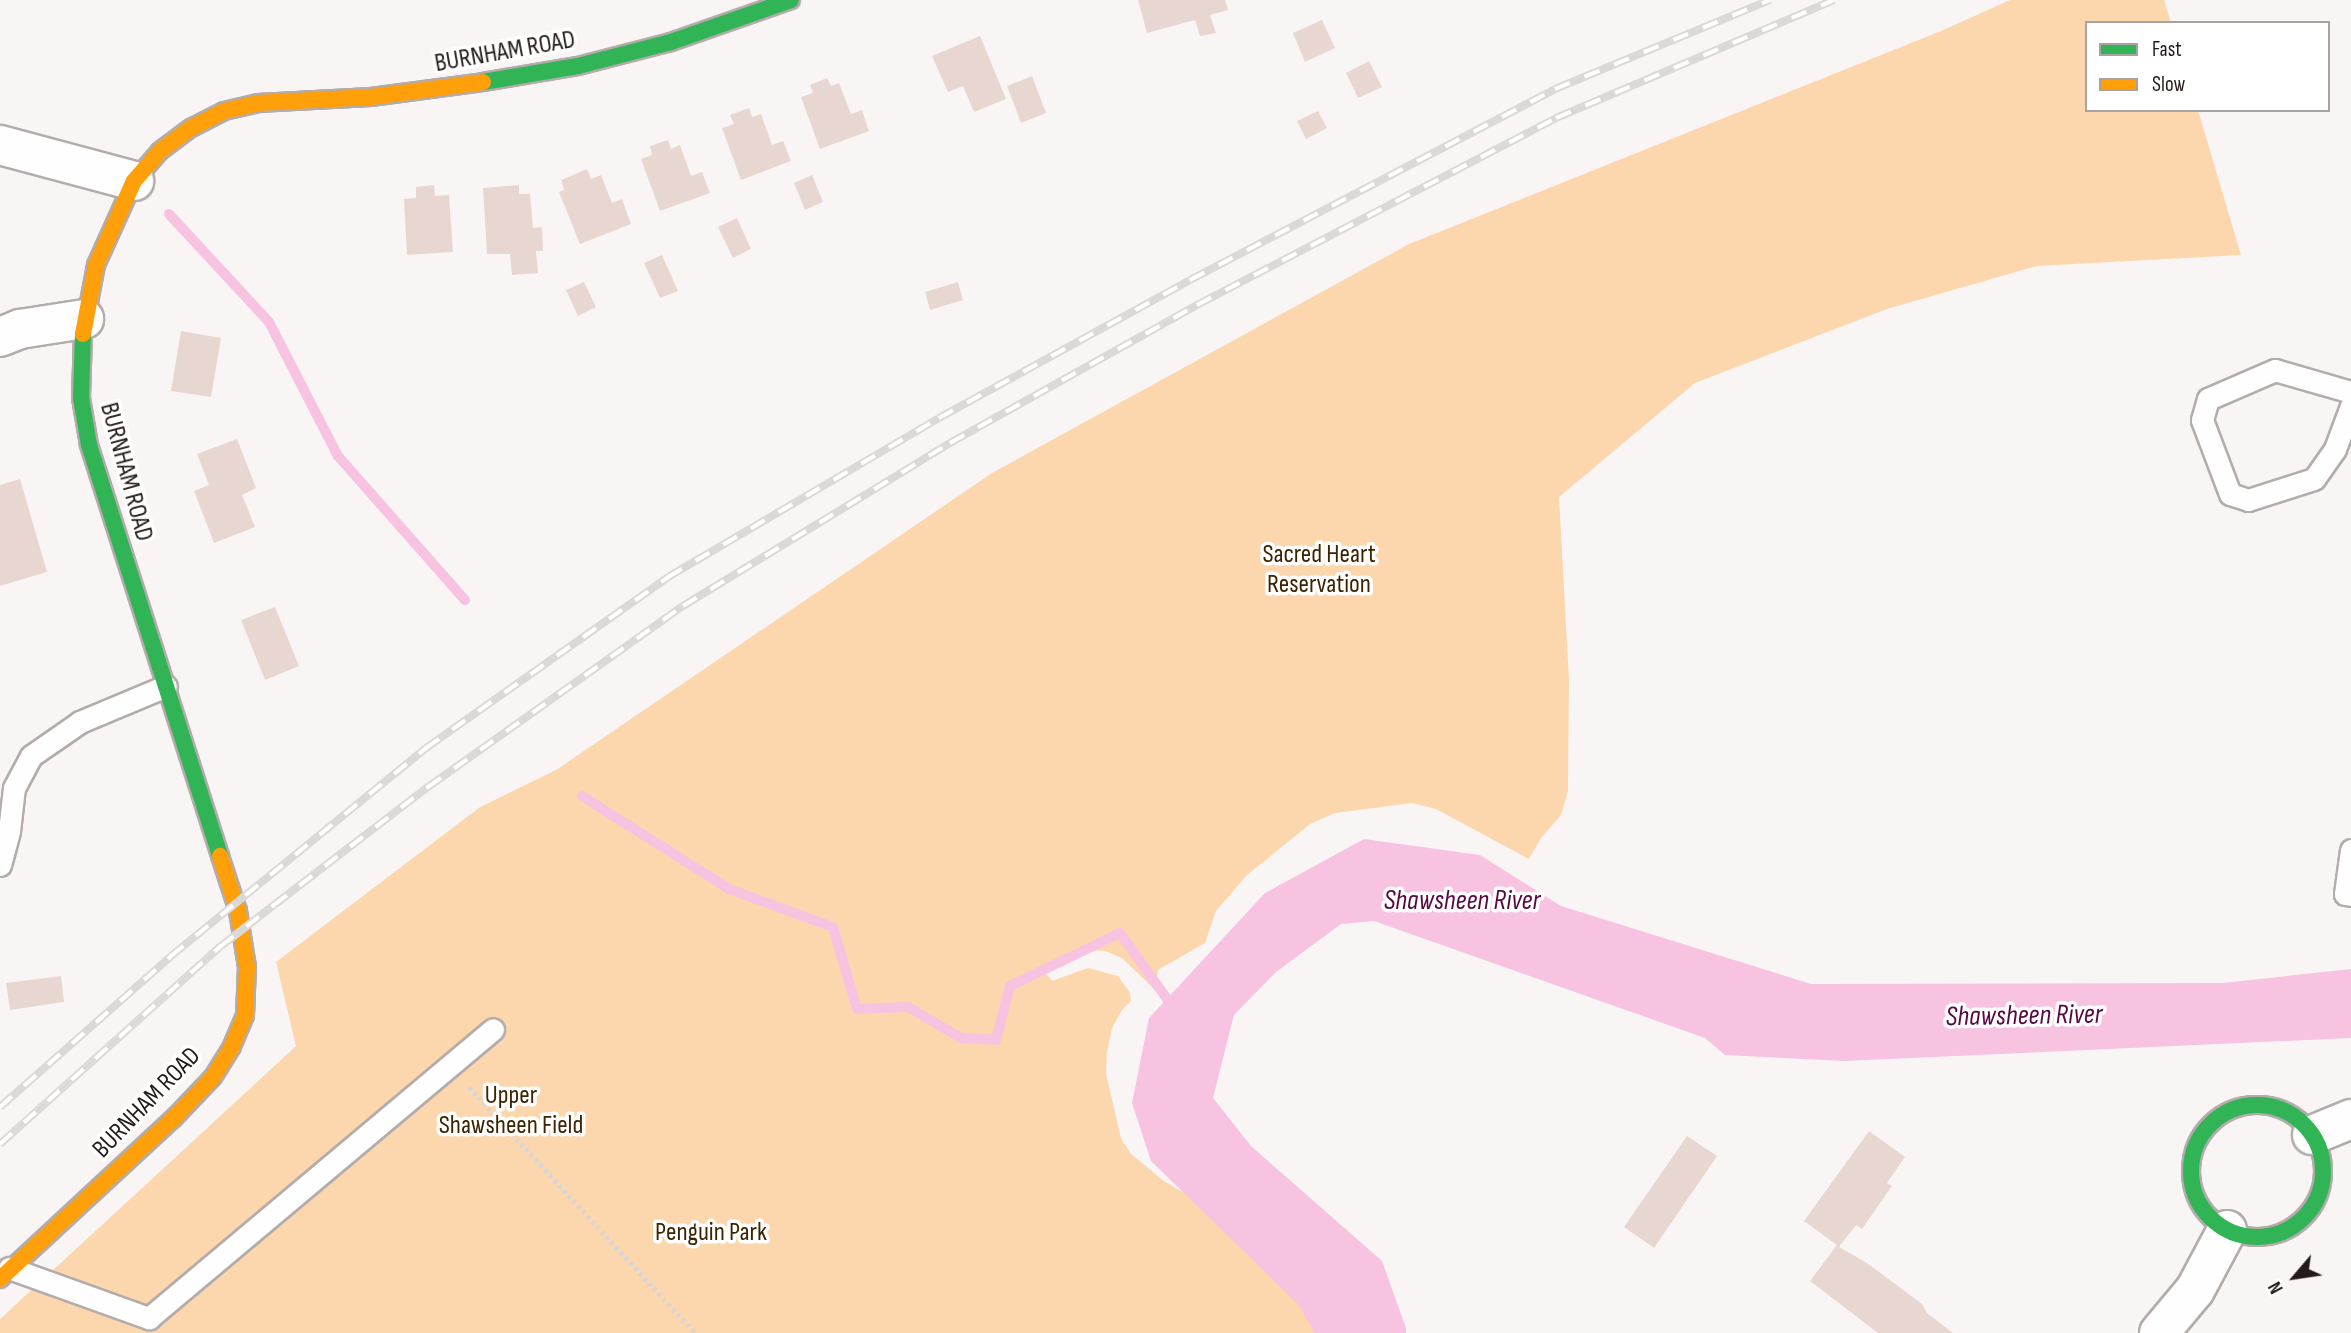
<!DOCTYPE html>
<html>
<head>
<meta charset="utf-8">
<style>
  body { margin:0 }
  #map { position:relative; width:2351px; height:1333px; overflow:hidden; background:#faf5f5; font-family:"Sofia Sans Condensed",sans-serif }
  div>[style] { position:absolute }
  .green>* { inset:0; background:#fcd7ae }
  .water>* { inset:0; background:#f7c3e1 }
  .stream>* { height:10px; margin:-5px; padding:0 5px; transform-origin:5px; border-radius:5px; background:#f7c3e1 }
  .building>* { inset:0; background:#e7d7d0 }
  .path>* { height:4.5px; margin-top:-2.25px; transform-origin:0; background:repeating-linear-gradient(90deg,#d7d5d5 0 3.5px,transparent 0 7px) }
  .roads { filter:drop-shadow(2px 0 #b3acab) drop-shadow(-2px 0 #b3acab) drop-shadow(0 2px #b3acab) drop-shadow(0 -2px #b3acab) }
  .lane>* { height:21px; margin:-10.5px; padding:0 10.5px; transform-origin:10.5px; border-radius:10.5px; background:#fefefe }
  .street>* { height:38px; margin:-19px; padding:0 19px; transform-origin:19px; border-radius:19px; background:#fefefe }
  .fast>* { height:16px; margin:-8px; padding:0 8px; transform-origin:8px; border-radius:8px; background:#30b455 }
  .fast>.ring { margin:-8px; padding:0; box-sizing:content-box; background:none; border:16px solid #30b455; border-radius:50% }
  .slow>* { height:16px; margin:-8px; padding:0 8px; transform-origin:8px; border-radius:8px; background:#ff9f0a }
  .rail>* { height:8px; margin-top:-4px; transform-origin:0; background:repeating-linear-gradient(90deg,#fff 0 16px,#dbd9d8 0 32px); box-sizing:border-box; border-block:2px solid #dbd9d8 }
  span { translate:-50% -50%; white-space:nowrap; text-align:center; line-height:1.15; -webkit-text-stroke:7px #fff; paint-order:stroke }
  .street-label { font-size:26px; color:#251a19 }
  .park-label { font-size:26px; color:#3d2400 }
  .water-label { font-size:28px; color:#570940; font-style:italic }
  .legend { position:absolute; left:2085px; top:21px; width:245px; height:91px; box-sizing:border-box; background:#fff; border:2px solid #a8a3a3; margin:0; padding:9px 12px; list-style:none; font-size:21px; color:#251a19 }
  .legend li { display:flex; align-items:center; gap:14px; height:35px }
  .legend b { width:35px; border:2px solid #a8a3a3 }
  .north { position:absolute; left:2260px; top:1242px; width:70px; height:70px; -webkit-text-stroke:5px #fff; paint-order:stroke; rotate:241deg; font-size:19px; font-weight:700; line-height:28px; text-align:center; color:#251a19 }
  .north::after { content:''; display:block; margin:auto; width:24px; height:32px; background:#251a19; clip-path:polygon(50% 0,100% 100%,50% 72%,0 100%) }
</style>
</head>
<body>
<div id="map">
  <div class="green">
    <i style="clip-path:polygon(2010px 0,2164px 0,2171px 23px,2087px 23px,2087px 110px,2198px 110px,2241px 255px,2037px 266px,1887px 309px,1695px 383px,1559px 497px,1569px 679px,1568px 791px,1561px 815px,1541px 838px,1529px 859px,1436px 809px,1412px 803px,1335px 813px,1310px 824px,1247px 875px,1216px 911px,1205px 943px,1158px 970px,1155px 990px,1122px 958px,1105px 951px,1086px 950px,1048px 965px,1044px 971px,1052px 981px,1088px 968px,1118px 976px,1130px 993px,1131px 1001px,1122px 1010px,1112px 1028px,1107px 1052px,1106px 1074px,1121px 1138px,1131px 1154px,1164px 1181px,1214px 1211px,1333px 1333px,0 1333px,0 1319px,296px 1046px,276px 962px,480px 807px,556px 770px,992px 473px,1409px 244px,1941px 31px)"></i>
  </div>
  <div class="water">
    <i style="clip-path:polygon(1364px 839px,1480px 855px,1561px 906px,1811px 984px,2223px 983px,2351px 969px,2351px 1038px,1844px 1061px,1725px 1055px,1705px 1038px,1374px 921px,1341px 924px,1276px 972px,1234px 1015px,1213px 1098px,1251px 1146px,1382px 1261px,1406px 1328px,1406px 1333px,1315px 1333px,1298px 1304px,1151px 1161px,1132px 1103px,1149px 1018px,1265px 893px)"></i>
  </div>
  <div class="stream">
    <i style="left:169px;top:214px;width:147px;rotate:47.2deg"></i>
    <i style="left:269px;top:322px;width:151px;rotate:62.8deg"></i>
    <i style="left:338px;top:456px;width:192px;rotate:48.6deg"></i>
    <i style="left:582px;top:796px;width:174px;rotate:32.3deg"></i>
    <i style="left:729px;top:889px;width:111px;rotate:20.1deg"></i>
    <i style="left:833px;top:927px;width:85px;rotate:73.7deg"></i>
    <i style="left:857px;top:1009px;width:51px;rotate:-2.2deg"></i>
    <i style="left:908px;top:1007px;width:61px;rotate:30.3deg"></i>
    <i style="left:961px;top:1038px;width:35px;rotate:3deg"></i>
    <i style="left:996px;top:1040px;width:56px;rotate:-75.5deg"></i>
    <i style="left:1010px;top:986px;width:122px;rotate:-25.7deg"></i>
    <i style="left:1120px;top:933px;width:81px;rotate:54.5deg"></i>
    <i style="left:1167px;top:999px;width:14px;rotate:21deg"></i>
  </div>
  <div class="building">
    <i style="clip-path:polygon(1138px 0,1225px 0,1228px 10px,1210px 15px,1216px 33px,1200px 36px,1195px 20px,1147px 33px)"></i>
    <i style="clip-path:polygon(1322px 20px,1335px 48px,1305px 62px,1293px 33px)"></i>
    <i style="clip-path:polygon(980px 36px,1006px 99px,974px 112px,963px 86px,948px 92px,932px 56px)"></i>
    <i style="clip-path:polygon(1369px 61px,1382px 87px,1358px 98px,1346px 73px)"></i>
    <i style="clip-path:polygon(1032px 76px,1046px 113px,1021px 123px,1007px 86px)"></i>
    <i style="clip-path:polygon(827px 78px,831px 86px,839px 83px,851px 114px,862px 110px,869px 131px,820px 149px,801px 97px,813px 93px,810px 85px)"></i>
    <i style="clip-path:polygon(749px 108px,752px 117px,761px 114px,772px 145px,783px 141px,791px 161px,741px 180px,722px 128px,734px 124px,730px 115px)"></i>
    <i style="clip-path:polygon(1318px 111px,1327px 128px,1306px 139px,1297px 121px)"></i>
    <i style="clip-path:polygon(668px 140px,671px 149px,680px 145px,691px 176px,702px 172px,710px 193px,660px 211px,641px 159px,652px 155px,650px 146px)"></i>
    <i style="clip-path:polygon(587px 169px,591px 179px,601px 175px,612px 203px,622px 199px,631px 224px,580px 244px,559px 192px,564px 190px,561px 180px)"></i>
    <i style="clip-path:polygon(812px 175px,823px 202px,805px 210px,794px 183px)"></i>
    <i style="clip-path:polygon(434px 185px,435px 196px,449px 195px,453px 252px,407px 255px,404px 199px,416px 198px,416px 187px)"></i>
    <i style="clip-path:polygon(519px 185px,519px 194px,530px 194px,533px 228px,542px 227px,543px 251px,536px 251px,538px 273px,512px 275px,510px 254px,487px 254px,483px 188px)"></i>
    <i style="clip-path:polygon(737px 218px,751px 249px,733px 258px,718px 227px)"></i>
    <i style="clip-path:polygon(662px 255px,678px 291px,660px 298px,644px 263px)"></i>
    <i style="clip-path:polygon(584px 282px,596px 307px,578px 316px,566px 290px)"></i>
    <i style="clip-path:polygon(958px 282px,963px 300px,930px 310px,925px 292px)"></i>
    <i style="clip-path:polygon(181px 331px,221px 338px,211px 397px,171px 391px)"></i>
    <i style="clip-path:polygon(237px 439px,256px 488px,242px 495px,255px 527px,214px 543px,194px 491px,209px 485px,197px 454px)"></i>
    <i style="clip-path:polygon(20px 479px,47px 572px,0 586px,0 485px)"></i>
    <i style="clip-path:polygon(275px 607px,299px 666px,265px 680px,241px 620px)"></i>
    <i style="clip-path:polygon(61px 976px,64px 1002px,10px 1010px,6px 983px)"></i>
    <i style="clip-path:polygon(1869px 1131px,1905px 1157px,1887px 1183px,1892px 1186px,1862px 1229px,1856px 1225px,1839px 1247px,1867px 1263px,1922px 1304px,1927px 1313px,1953px 1333px,1878px 1333px,1810px 1281px,1837px 1245px,1804px 1221px)"></i>
    <i style="clip-path:polygon(1687px 1136px,1717px 1156px,1654px 1248px,1624px 1227px)"></i>
  </div>
  <div class="path">
    <i style="left:469px;top:1087px;width:334px;rotate:47.4deg"></i>
  </div>
  <div class="roads">
    <div class="lane">
      <i style="left:2351px;top:392px;width:79px;rotate:-163.9deg"></i>
      <i style="left:2275px;top:370px;width:73px;rotate:156.6deg"></i>
      <i style="left:2208px;top:399px;width:22px;rotate:106deg"></i>
      <i style="left:2202px;top:420px;width:79px;rotate:69.3deg"></i>
      <i style="left:2230px;top:494px;width:19px;rotate:18deg"></i>
      <i style="left:2248px;top:500px;width:69px;rotate:-17.7deg"></i>
      <i style="left:2314px;top:479px;width:37px;rotate:-55deg"></i>
      <i style="left:2335px;top:449px;width:46px;rotate:-69.6deg"></i>
      <i style="left:2351px;top:850px;width:44px;rotate:97.8deg"></i>
      <i style="left:2345px;top:894px;width:6px;rotate:9deg"></i>
      <i style="left:0;top:865px;width:35px;rotate:-75deg"></i>
      <i style="left:9px;top:831px;width:43px;rotate:-83.4deg"></i>
      <i style="left:14px;top:788px;width:36px;rotate:-62deg"></i>
      <i style="left:31px;top:756px;width:60px;rotate:-34.8deg"></i>
      <i style="left:80px;top:722px;width:93px;rotate:-22.7deg"></i>
      <i style="left:9px;top:1268px;width:149px;rotate:19.7deg"></i>
      <i style="left:149px;top:1318px;width:449px;rotate:-40deg"></i>
    </div>
    <div class="street">
      <i style="left:0;top:145px;width:139px;rotate:15deg"></i>
      <i style="left:0;top:337px;width:22px;rotate:-22deg"></i>
      <i style="left:20px;top:329px;width:65px;rotate:-8.9deg"></i>
      <i style="left:2312px;top:1135px;width:42px;rotate:-22.3deg"></i>
      <i style="left:2159px;top:1333px;width:56px;rotate:-50.1deg"></i>
      <i style="left:2195px;top:1290px;width:68px;rotate:-61.9deg"></i>
    </div>
    <div class="fast">
      <i style="left:483px;top:82px;width:96px;rotate:-9.6deg"></i>
      <i style="left:578px;top:66px;width:96px;rotate:-14.5deg"></i>
      <i style="left:671px;top:42px;width:127px;rotate:-19.3deg"></i>
      <i style="left:83px;top:334px;width:64px;rotate:91.8deg"></i>
      <i style="left:81px;top:398px;width:48px;rotate:80.3deg"></i>
      <i style="left:89px;top:445px;width:431px;rotate:72.3deg"></i>
      <i class="ring" style="left:2191px;top:1105px;width:116px;height:116px"></i>
    </div>
    <div class="slow">
      <i style="left:83px;top:334px;width:70px;rotate:-79.3deg"></i>
      <i style="left:96px;top:265px;width:92px;rotate:-65.7deg"></i>
      <i style="left:134px;top:181px;width:40px;rotate:-49deg"></i>
      <i style="left:160px;top:151px;width:39px;rotate:-37deg"></i>
      <i style="left:191px;top:128px;width:37px;rotate:-27deg"></i>
      <i style="left:224px;top:111px;width:35px;rotate:-13deg"></i>
      <i style="left:258px;top:103px;width:113px;rotate:-3deg"></i>
      <i style="left:371px;top:97px;width:113px;rotate:-7.6deg"></i>
      <i style="left:0;top:1279px;width:236px;rotate:-42.8deg"></i>
      <i style="left:173px;top:1119px;width:58px;rotate:-46.4deg"></i>
      <i style="left:213px;top:1077px;width:36px;rotate:-58deg"></i>
      <i style="left:232px;top:1046px;width:33px;rotate:-67deg"></i>
      <i style="left:245px;top:1016px;width:49px;rotate:-87.7deg"></i>
      <i style="left:247px;top:967px;width:57px;rotate:-99.1deg"></i>
      <i style="left:238px;top:911px;width:58px;rotate:-108.1deg"></i>
    </div>
  </div>
  <div class="rail">
    <i style="left:0;top:1107px;width:228px;rotate:-41.4deg"></i>
    <i style="left:171px;top:956px;width:329px;rotate:-39.2deg"></i>
    <i style="left:426px;top:748px;width:296px;rotate:-35.2deg"></i>
    <i style="left:668px;top:577px;width:314px;rotate:-30.4deg"></i>
    <i style="left:939px;top:418px;width:286px;rotate:-28.8deg"></i>
    <i style="left:1190px;top:280px;width:412px;rotate:-27.6deg"></i>
    <i style="left:1555px;top:89px;width:233px;rotate:-22.5deg"></i>
    <i style="left:0;top:1144px;width:297px;rotate:-41.9deg"></i>
    <i style="left:221px;top:946px;width:67px;rotate:-37.7deg"></i>
    <i style="left:274px;top:905px;width:194px;rotate:-37.5deg"></i>
    <i style="left:428px;top:787px;width:313px;rotate:-35.4deg"></i>
    <i style="left:683px;top:606px;width:313px;rotate:-31.4deg"></i>
    <i style="left:950px;top:443px;width:283px;rotate:-29.2deg"></i>
    <i style="left:1197px;top:305px;width:405px;rotate:-27.5deg"></i>
    <i style="left:1556px;top:118px;width:302px;rotate:-23deg"></i>
  </div>
  <div class="street-label">
    <span style="left:505px;top:52px;rotate:-10deg">BURNHAM ROAD</span>
    <span style="left:126px;top:472px;rotate:75deg">BURNHAM ROAD</span>
    <span style="left:147px;top:1103px;rotate:-46deg">BURNHAM ROAD</span>
  </div>
  <div class="park-label">
    <span style="left:1319px;top:570px">Sacred Heart<br>Reservation</span>
    <span style="left:511px;top:1111px">Upper<br>Shawsheen Field</span>
    <span style="left:711px;top:1233px">Penguin Park</span>
  </div>
  <div class="water-label">
    <span style="left:1462px;top:901px">Shawsheen River</span>
    <span style="left:2024px;top:1016px;rotate:-1deg">Shawsheen River</span>
  </div>
  <ul class="legend">
  <li><b style="height:9px;background:#30b455"></b>Fast</li>
  <li><b style="height:9px;background:#ff9f0a"></b>Slow</li>
  </ul>
  <div class="north">N</div>
</div>
</body>
</html>
